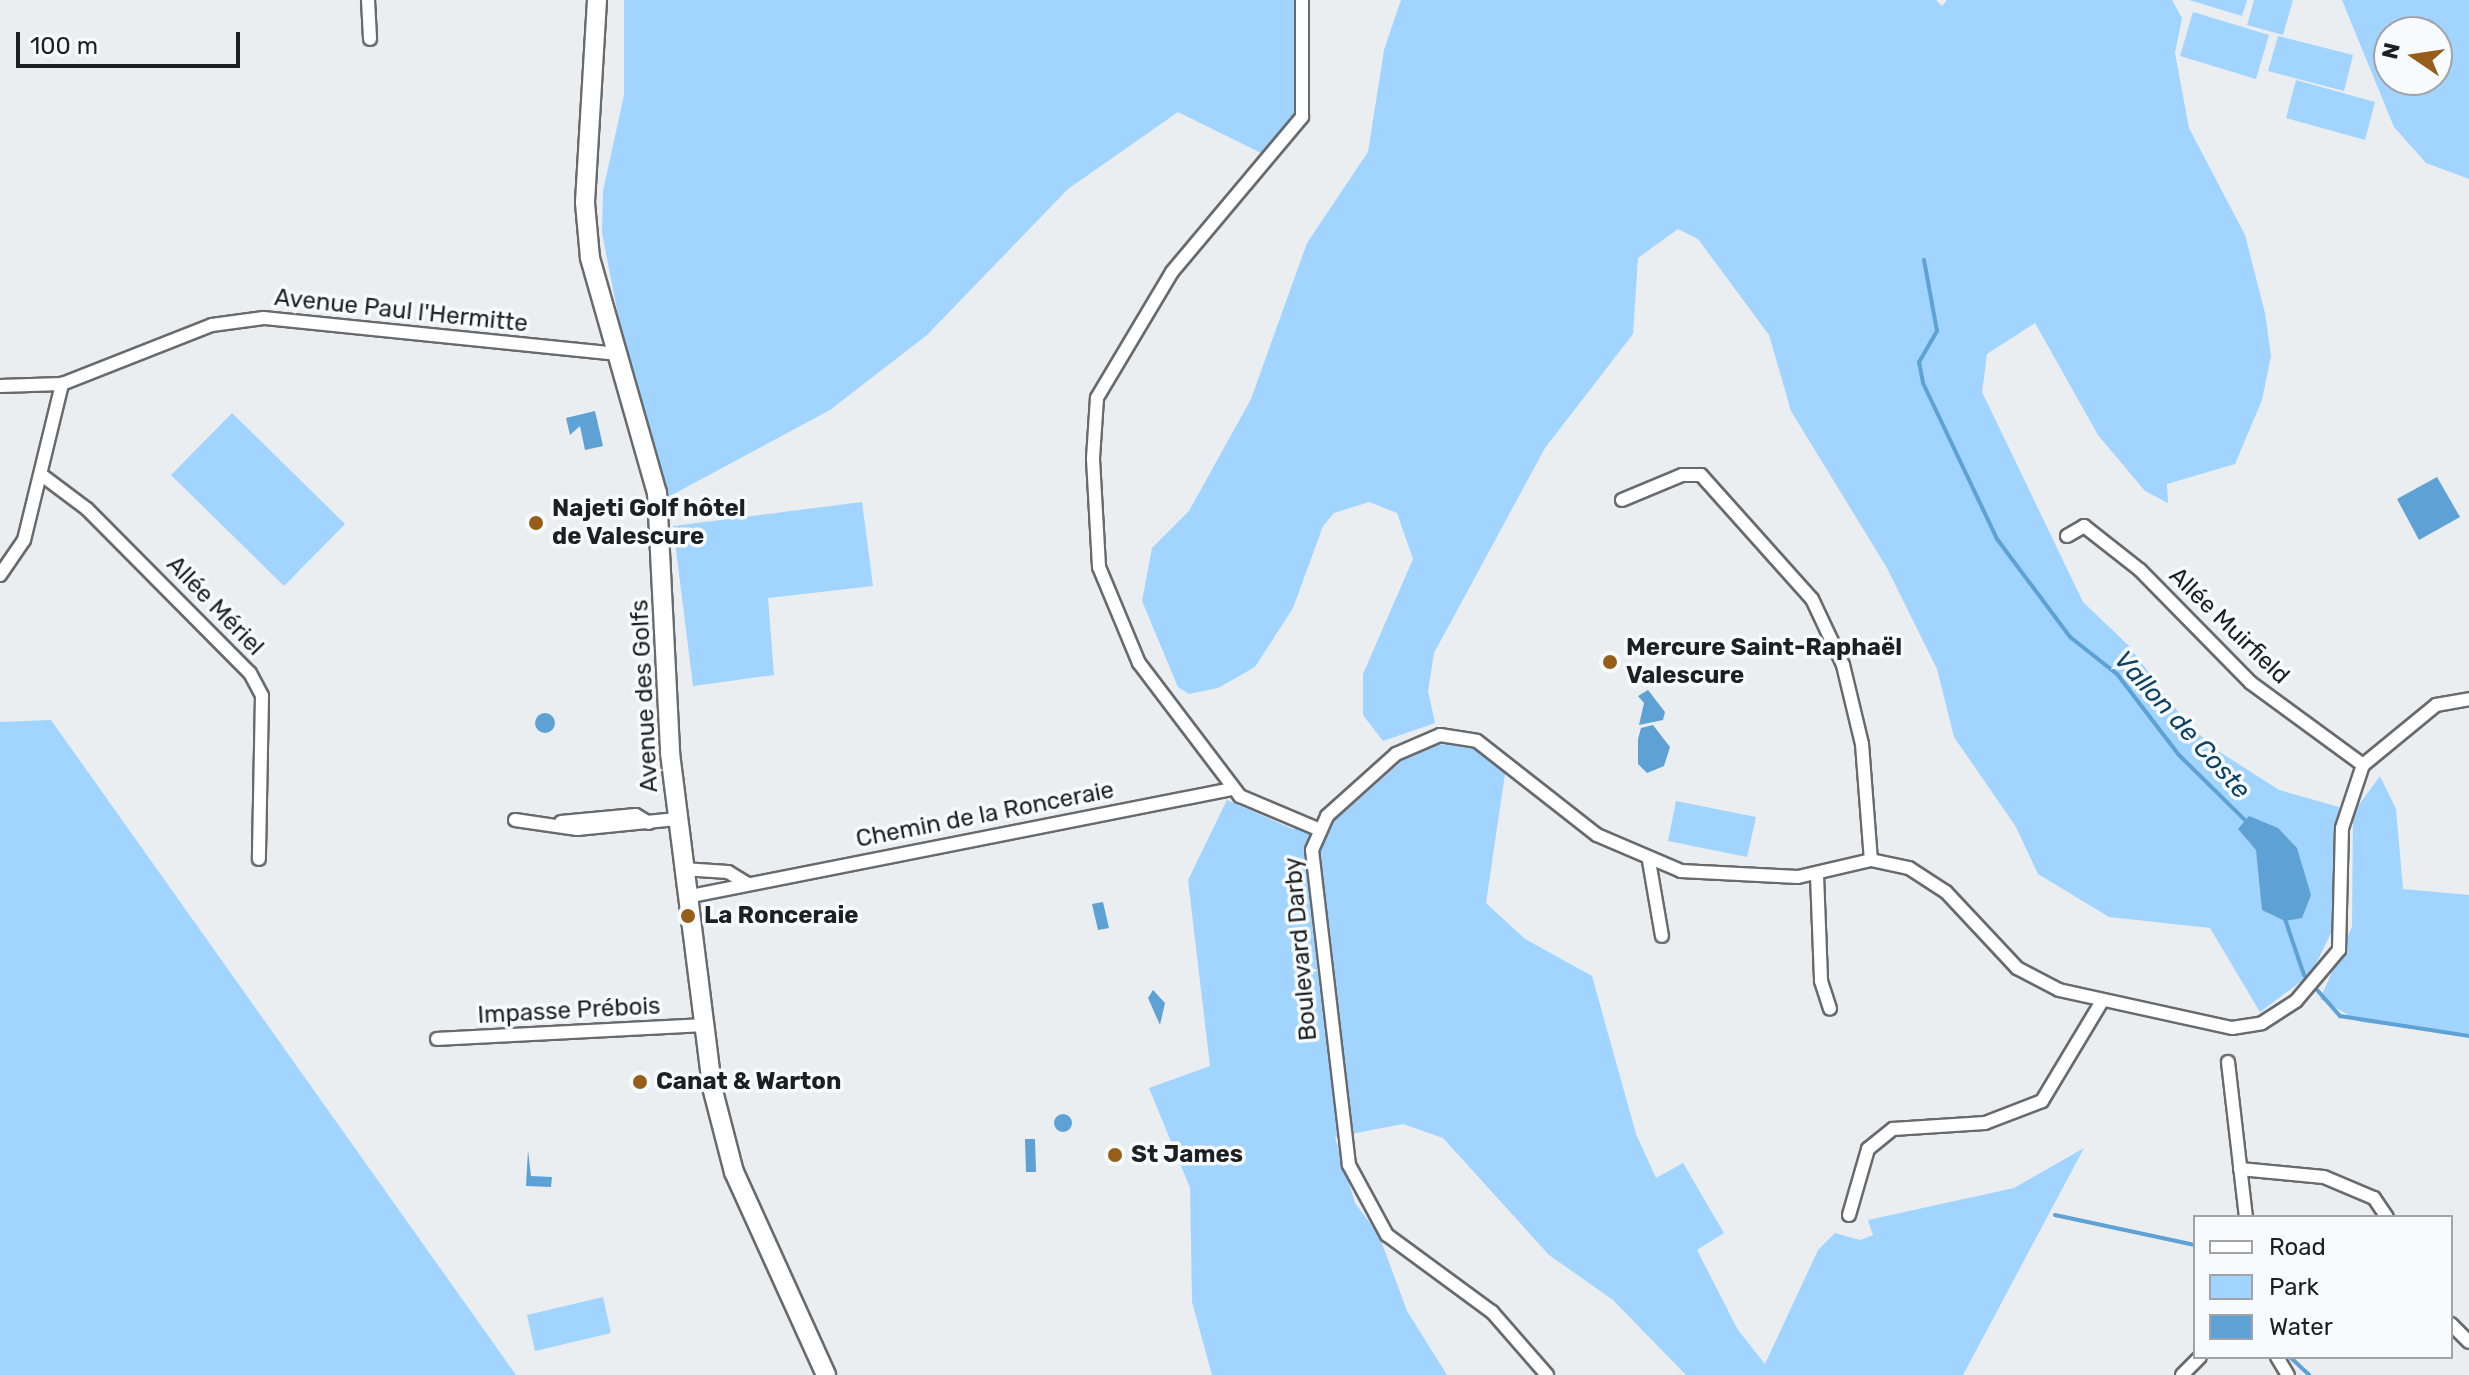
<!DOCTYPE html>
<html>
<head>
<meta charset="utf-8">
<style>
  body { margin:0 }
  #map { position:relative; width:2469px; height:1375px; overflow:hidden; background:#eaeef1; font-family:Rubik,sans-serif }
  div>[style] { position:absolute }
  .green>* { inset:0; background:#a1d4ff }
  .water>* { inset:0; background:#5ea1d5 }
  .round { border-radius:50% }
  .stream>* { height:4px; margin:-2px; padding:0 2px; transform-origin:2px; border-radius:2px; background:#5ea1d5 }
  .roads { filter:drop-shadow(2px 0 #686b6e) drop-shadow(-2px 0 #686b6e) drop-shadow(0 2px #686b6e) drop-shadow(0 -2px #686b6e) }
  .minor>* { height:12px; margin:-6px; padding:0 6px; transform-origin:6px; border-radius:6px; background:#fff }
  .secondary>* { height:18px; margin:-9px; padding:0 9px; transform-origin:9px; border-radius:9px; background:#fff }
  .dots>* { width:22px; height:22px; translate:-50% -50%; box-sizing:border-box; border:4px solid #f8fbfe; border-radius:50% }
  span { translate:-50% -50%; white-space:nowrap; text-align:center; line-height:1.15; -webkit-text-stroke:7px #f8fbfe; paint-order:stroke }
  .street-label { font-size:24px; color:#1e1f21 }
  .poi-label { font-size:24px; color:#1e1f21; font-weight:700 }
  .left { translate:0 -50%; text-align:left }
  .water-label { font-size:26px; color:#0e4265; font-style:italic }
  .legend { position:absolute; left:2193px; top:1215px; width:260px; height:144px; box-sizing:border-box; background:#f8fbfe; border:2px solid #a1a3a6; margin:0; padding:10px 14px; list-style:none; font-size:24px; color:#1e1f21 }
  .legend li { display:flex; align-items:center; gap:16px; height:40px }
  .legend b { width:40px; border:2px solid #a1a3a6 }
  .north { position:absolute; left:2373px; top:16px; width:80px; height:80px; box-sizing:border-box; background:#f8fbfe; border:2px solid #a1a3a6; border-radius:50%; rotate:283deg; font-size:22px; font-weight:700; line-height:32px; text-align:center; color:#1e1f21 }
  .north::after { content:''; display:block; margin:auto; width:28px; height:36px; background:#965e18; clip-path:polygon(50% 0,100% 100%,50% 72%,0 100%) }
  .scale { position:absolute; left:16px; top:32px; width:224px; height:36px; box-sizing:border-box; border:4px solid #1e1f21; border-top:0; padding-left:10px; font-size:24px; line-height:28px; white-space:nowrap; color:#1e1f21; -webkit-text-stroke:6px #f8fbfe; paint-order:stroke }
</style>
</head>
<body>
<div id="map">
  <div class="green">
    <i style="clip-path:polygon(624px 0,1296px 0,1305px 105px,1267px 156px,1178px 112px,1068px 189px,927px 335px,830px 410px,655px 504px,602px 233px,603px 191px,624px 95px)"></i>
    <i style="clip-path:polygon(1401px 0,1936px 0,1942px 6px,1947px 0,2172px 0,2182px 18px,2175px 53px,2189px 128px,2245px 235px,2265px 313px,2271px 356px,2262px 400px,2235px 464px,2167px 484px,2168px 503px,2145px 491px,2098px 435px,2035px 323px,1987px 354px,1982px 392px,2083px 602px,2128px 645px,2179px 713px,2212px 747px,2279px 790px,2339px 807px,2333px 929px,2311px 974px,2260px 1012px,2210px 928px,2109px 917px,2038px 874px,2016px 827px,1954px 737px,1937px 669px,1887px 568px,1791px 411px,1769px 335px,1698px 239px,1678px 229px,1638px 258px,1633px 334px,1545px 448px,1434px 653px,1428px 691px,1435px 723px,1383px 741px,1363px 715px,1363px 674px,1413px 559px,1397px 513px,1369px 502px,1334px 513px,1323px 526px,1293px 608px,1255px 667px,1218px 688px,1189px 694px,1178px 687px,1142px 601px,1152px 548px,1189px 511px,1251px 399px,1307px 243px,1368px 152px,1384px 50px)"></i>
    <i style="clip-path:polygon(2189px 0,2247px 0,2242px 16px)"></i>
    <i style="clip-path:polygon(2254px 0,2293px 0,2283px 35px,2247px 25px)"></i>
    <i style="clip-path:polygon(evenodd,2342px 0,2469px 0,2469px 179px,2426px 163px,2394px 127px,2342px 0,2389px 32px,2437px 32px,2437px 80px,2389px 80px,2389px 32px)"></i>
    <i style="clip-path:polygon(2193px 12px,2269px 35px,2256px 79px,2180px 56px)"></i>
    <i style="clip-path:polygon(2278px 36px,2353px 55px,2344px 91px,2268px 71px)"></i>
    <i style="clip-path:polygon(2296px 80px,2375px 102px,2365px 140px,2286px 118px)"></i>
    <i style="clip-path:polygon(232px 413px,345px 524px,284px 586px,171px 475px)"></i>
    <i style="clip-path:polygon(862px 502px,873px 586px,768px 598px,774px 675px,693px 686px,673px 526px)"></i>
    <i style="clip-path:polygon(51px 720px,193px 920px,516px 1375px,0 1375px,0 722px)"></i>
    <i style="clip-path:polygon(1462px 742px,1506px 767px,1486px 903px,1525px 939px,1592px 976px,1636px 1134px,1656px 1178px,1683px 1163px,1724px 1233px,1697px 1250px,1738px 1330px,1765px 1364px,1818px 1250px,1835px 1233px,1860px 1240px,1873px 1235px,1868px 1220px,2014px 1188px,2084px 1148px,1963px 1375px,1686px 1375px,1613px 1300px,1549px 1255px,1443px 1138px,1403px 1124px,1335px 1137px,1355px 1203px,1379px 1235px,1407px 1311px,1447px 1375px,1212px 1375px,1192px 1302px,1190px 1188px,1149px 1088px,1210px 1066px,1188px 880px,1227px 800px,1293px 829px,1330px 825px,1403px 760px,1429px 746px)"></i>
    <i style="clip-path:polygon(2380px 776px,2396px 809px,2403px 889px,2469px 895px,2469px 1036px,2361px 1022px,2320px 999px,2352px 927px,2353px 813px)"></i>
    <i style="clip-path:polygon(1676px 801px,1756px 817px,1747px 857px,1668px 841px)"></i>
    <i style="clip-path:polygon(603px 1297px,611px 1333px,535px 1351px,527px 1315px)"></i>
  </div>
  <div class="water">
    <i style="clip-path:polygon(595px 411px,603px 446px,585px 450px,580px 426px,570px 435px,566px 418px)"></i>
    <i style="clip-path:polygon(2437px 477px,2460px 517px,2419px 540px,2397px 499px)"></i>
    <i style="clip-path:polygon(1648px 690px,1665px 712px,1663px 720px,1639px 725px,1644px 703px,1638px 696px)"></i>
    <i class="round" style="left:535px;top:713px;width:20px;height:20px"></i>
    <i style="clip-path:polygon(1653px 725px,1670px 747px,1664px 766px,1647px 773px,1638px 764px,1638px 739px,1641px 728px)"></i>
    <i style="clip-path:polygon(2249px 816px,2278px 828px,2297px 848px,2311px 895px,2302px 918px,2285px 921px,2262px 910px,2256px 850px,2238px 829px)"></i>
    <i style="clip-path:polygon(1103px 902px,1109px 928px,1098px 930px,1092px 904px)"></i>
    <i style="clip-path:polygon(1153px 990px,1165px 1003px,1160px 1025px,1148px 998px)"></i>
    <i class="round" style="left:1054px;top:1114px;width:18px;height:18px"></i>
    <i style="clip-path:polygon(1025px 1139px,1035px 1139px,1036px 1172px,1026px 1172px)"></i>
    <i style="clip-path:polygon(528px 1150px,531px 1176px,552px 1177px,551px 1187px,526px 1186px)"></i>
  </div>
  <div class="stream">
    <i style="left:1924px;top:260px;width:72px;rotate:79.6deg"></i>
    <i style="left:1937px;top:331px;width:36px;rotate:120deg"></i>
    <i style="left:1919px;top:362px;width:21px;rotate:79deg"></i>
    <i style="left:1923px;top:383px;width:173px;rotate:64.6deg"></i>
    <i style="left:1997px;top:539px;width:122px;rotate:53.3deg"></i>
    <i style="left:2070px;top:637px;width:60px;rotate:38.2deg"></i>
    <i style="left:2117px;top:674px;width:102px;rotate:52.6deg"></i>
    <i style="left:2179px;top:755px;width:97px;rotate:44.6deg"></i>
    <i style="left:2284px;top:916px;width:62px;rotate:71.3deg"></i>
    <i style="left:2304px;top:975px;width:55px;rotate:48.7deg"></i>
    <i style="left:2340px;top:1016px;width:131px;rotate:8.8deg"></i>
    <i style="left:2055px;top:1215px;width:143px;rotate:12.1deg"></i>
    <i style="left:2290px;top:1357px;width:26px;rotate:43deg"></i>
  </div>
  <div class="roads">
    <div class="minor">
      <i style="left:368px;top:0;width:39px;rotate:87deg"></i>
      <i style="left:1302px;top:0;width:117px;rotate:90deg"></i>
      <i style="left:1302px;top:117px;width:202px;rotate:130deg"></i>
      <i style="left:1172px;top:272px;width:147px;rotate:120.8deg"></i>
      <i style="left:1097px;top:398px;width:61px;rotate:93.8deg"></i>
      <i style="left:1093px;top:459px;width:108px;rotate:86.8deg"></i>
      <i style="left:1099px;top:567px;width:104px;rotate:67.4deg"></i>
      <i style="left:1139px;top:663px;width:167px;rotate:52.8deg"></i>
      <i style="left:1240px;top:796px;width:85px;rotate:22.9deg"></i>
      <i style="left:0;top:386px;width:62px;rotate:-1.8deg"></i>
      <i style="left:62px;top:384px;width:161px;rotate:-21.5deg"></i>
      <i style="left:212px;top:325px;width:52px;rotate:-7.7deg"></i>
      <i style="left:264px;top:318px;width:355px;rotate:5.8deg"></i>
      <i style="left:43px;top:476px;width:55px;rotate:36.9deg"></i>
      <i style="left:87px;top:509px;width:231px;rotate:45.2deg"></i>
      <i style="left:250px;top:673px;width:26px;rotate:62deg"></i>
      <i style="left:262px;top:696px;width:163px;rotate:91.1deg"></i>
      <i style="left:1622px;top:500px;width:65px;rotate:-22.6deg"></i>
      <i style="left:1682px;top:475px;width:19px"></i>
      <i style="left:1701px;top:475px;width:166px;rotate:48.2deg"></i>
      <i style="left:1812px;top:599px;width:73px;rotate:64.8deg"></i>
      <i style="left:1843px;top:665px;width:81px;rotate:76.5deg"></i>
      <i style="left:1862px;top:744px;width:116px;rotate:85.6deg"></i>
      <i style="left:2067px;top:536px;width:20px;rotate:-30deg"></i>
      <i style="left:2084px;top:526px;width:71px;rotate:38.2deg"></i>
      <i style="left:2140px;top:570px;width:158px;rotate:45.5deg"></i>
      <i style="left:2251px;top:683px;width:139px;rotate:36.2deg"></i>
      <i style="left:0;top:575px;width:42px;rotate:-55.6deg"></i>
      <i style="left:24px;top:540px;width:161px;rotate:-76.3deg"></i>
      <i style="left:515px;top:820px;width:63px;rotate:8.3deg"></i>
      <i style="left:577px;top:829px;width:100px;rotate:-5.7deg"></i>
      <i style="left:561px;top:822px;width:75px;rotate:-5.3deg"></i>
      <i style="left:636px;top:815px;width:15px;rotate:32deg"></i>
      <i style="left:1649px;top:861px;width:76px;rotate:80.2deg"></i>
      <i style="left:683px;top:869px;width:45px;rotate:3.8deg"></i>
      <i style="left:728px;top:872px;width:21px;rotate:31deg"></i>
      <i style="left:1817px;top:875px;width:106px;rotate:87.8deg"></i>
      <i style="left:1821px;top:981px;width:29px;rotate:72deg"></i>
      <i style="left:686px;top:897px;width:557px;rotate:-11.19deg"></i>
      <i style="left:437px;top:1039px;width:267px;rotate:-3deg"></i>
      <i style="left:2228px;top:1062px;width:156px;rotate:83.4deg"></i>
      <i style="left:2240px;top:1169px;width:84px;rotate:5.4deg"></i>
      <i style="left:2324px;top:1177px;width:54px;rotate:22.8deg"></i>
      <i style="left:2374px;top:1198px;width:23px;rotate:56deg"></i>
      <i style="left:1849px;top:1215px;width:69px;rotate:-73.9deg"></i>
      <i style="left:1868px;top:1149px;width:32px;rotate:-39deg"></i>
      <i style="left:1893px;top:1129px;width:92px;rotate:-3.7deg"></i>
      <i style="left:1985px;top:1123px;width:61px;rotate:-21.1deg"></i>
      <i style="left:2042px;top:1101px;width:117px;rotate:-59deg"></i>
      <i style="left:2451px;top:1324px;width:25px;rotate:45deg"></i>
      <i style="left:2277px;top:1357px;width:21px;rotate:59deg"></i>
      <i style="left:1547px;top:1375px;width:84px;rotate:-131.1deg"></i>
      <i style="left:1492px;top:1312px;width:130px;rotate:-143.7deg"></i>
      <i style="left:1387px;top:1235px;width:80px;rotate:-118.5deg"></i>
      <i style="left:1349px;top:1165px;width:317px;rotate:-96.7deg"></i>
      <i style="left:1312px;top:850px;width:37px;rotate:-66deg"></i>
      <i style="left:1327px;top:816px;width:93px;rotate:-41.9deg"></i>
      <i style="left:1396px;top:754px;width:48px;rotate:-23.4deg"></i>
      <i style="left:1440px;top:735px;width:37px;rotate:9deg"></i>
      <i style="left:1477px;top:741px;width:152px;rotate:38.1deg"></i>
      <i style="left:1597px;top:835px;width:91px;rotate:23.2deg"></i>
      <i style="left:1681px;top:871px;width:117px;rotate:2.9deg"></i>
      <i style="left:1798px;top:877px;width:75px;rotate:-13.1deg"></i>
      <i style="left:1871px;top:860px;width:39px;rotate:12deg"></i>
      <i style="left:1909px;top:868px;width:44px;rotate:33deg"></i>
      <i style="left:1946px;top:892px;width:104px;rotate:46.9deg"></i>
      <i style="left:2017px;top:968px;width:47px;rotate:27.6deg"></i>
      <i style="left:2059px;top:990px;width:177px;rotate:12.4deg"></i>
      <i style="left:2232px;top:1028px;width:30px;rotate:-9deg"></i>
      <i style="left:2262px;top:1023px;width:40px;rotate:-32.9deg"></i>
      <i style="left:2296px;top:1001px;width:67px;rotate:-49.9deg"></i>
      <i style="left:2339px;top:950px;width:122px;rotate:-88.6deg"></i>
      <i style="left:2342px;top:828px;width:66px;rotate:-71.6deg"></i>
      <i style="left:2363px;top:765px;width:94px;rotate:-39.4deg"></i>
      <i style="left:2436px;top:705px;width:34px;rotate:-10deg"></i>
      <i style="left:2182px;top:1375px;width:25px;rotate:-45deg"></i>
    </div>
    <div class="secondary">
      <i style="left:597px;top:0;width:203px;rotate:93.4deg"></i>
      <i style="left:585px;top:203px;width:55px;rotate:84.8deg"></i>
      <i style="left:590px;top:258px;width:244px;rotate:74.1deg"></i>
      <i style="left:657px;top:493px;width:260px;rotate:87.1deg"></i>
      <i style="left:670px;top:753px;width:337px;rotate:82.8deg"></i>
      <i style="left:712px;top:1087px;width:88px;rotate:75.5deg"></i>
      <i style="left:734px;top:1172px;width:223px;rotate:65.6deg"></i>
    </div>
  </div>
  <div class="dots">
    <i style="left:536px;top:523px;background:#965e18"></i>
    <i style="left:1610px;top:662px;background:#965e18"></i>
    <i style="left:688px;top:916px;background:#965e18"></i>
    <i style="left:640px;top:1082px;background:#965e18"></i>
    <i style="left:1115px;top:1155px;background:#965e18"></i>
  </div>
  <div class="street-label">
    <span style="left:401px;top:311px;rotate:6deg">Avenue Paul l'Hermitte</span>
    <span style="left:215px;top:606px;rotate:46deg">Allée Mériel</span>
    <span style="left:2229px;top:626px;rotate:44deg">Allée Muirfield</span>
    <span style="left:645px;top:696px;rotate:-93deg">Avenue des Golfs</span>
    <span style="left:985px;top:815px;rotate:-11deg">Chemin de la Ronceraie</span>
    <span style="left:1301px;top:949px;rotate:-95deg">Boulevard Darby</span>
    <span style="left:569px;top:1011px;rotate:-3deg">Impasse Prébois</span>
  </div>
  <div class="poi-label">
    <span class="left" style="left:552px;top:523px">Najeti Golf hôtel<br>de Valescure</span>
    <span class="left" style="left:1626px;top:662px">Mercure Saint-Raphaël<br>Valescure</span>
    <span class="left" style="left:704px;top:916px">La Ronceraie</span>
    <span class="left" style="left:656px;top:1082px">Canat &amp; Warton</span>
    <span class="left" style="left:1131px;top:1155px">St James</span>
  </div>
  <div class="water-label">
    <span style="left:2182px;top:725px;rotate:48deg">Vallon de Coste</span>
  </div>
  <ul class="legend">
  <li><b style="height:10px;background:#fff"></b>Road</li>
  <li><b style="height:22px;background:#a1d4ff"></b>Park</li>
  <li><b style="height:22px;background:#5ea1d5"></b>Water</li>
  </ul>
  <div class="north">N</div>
  <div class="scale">100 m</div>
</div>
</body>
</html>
